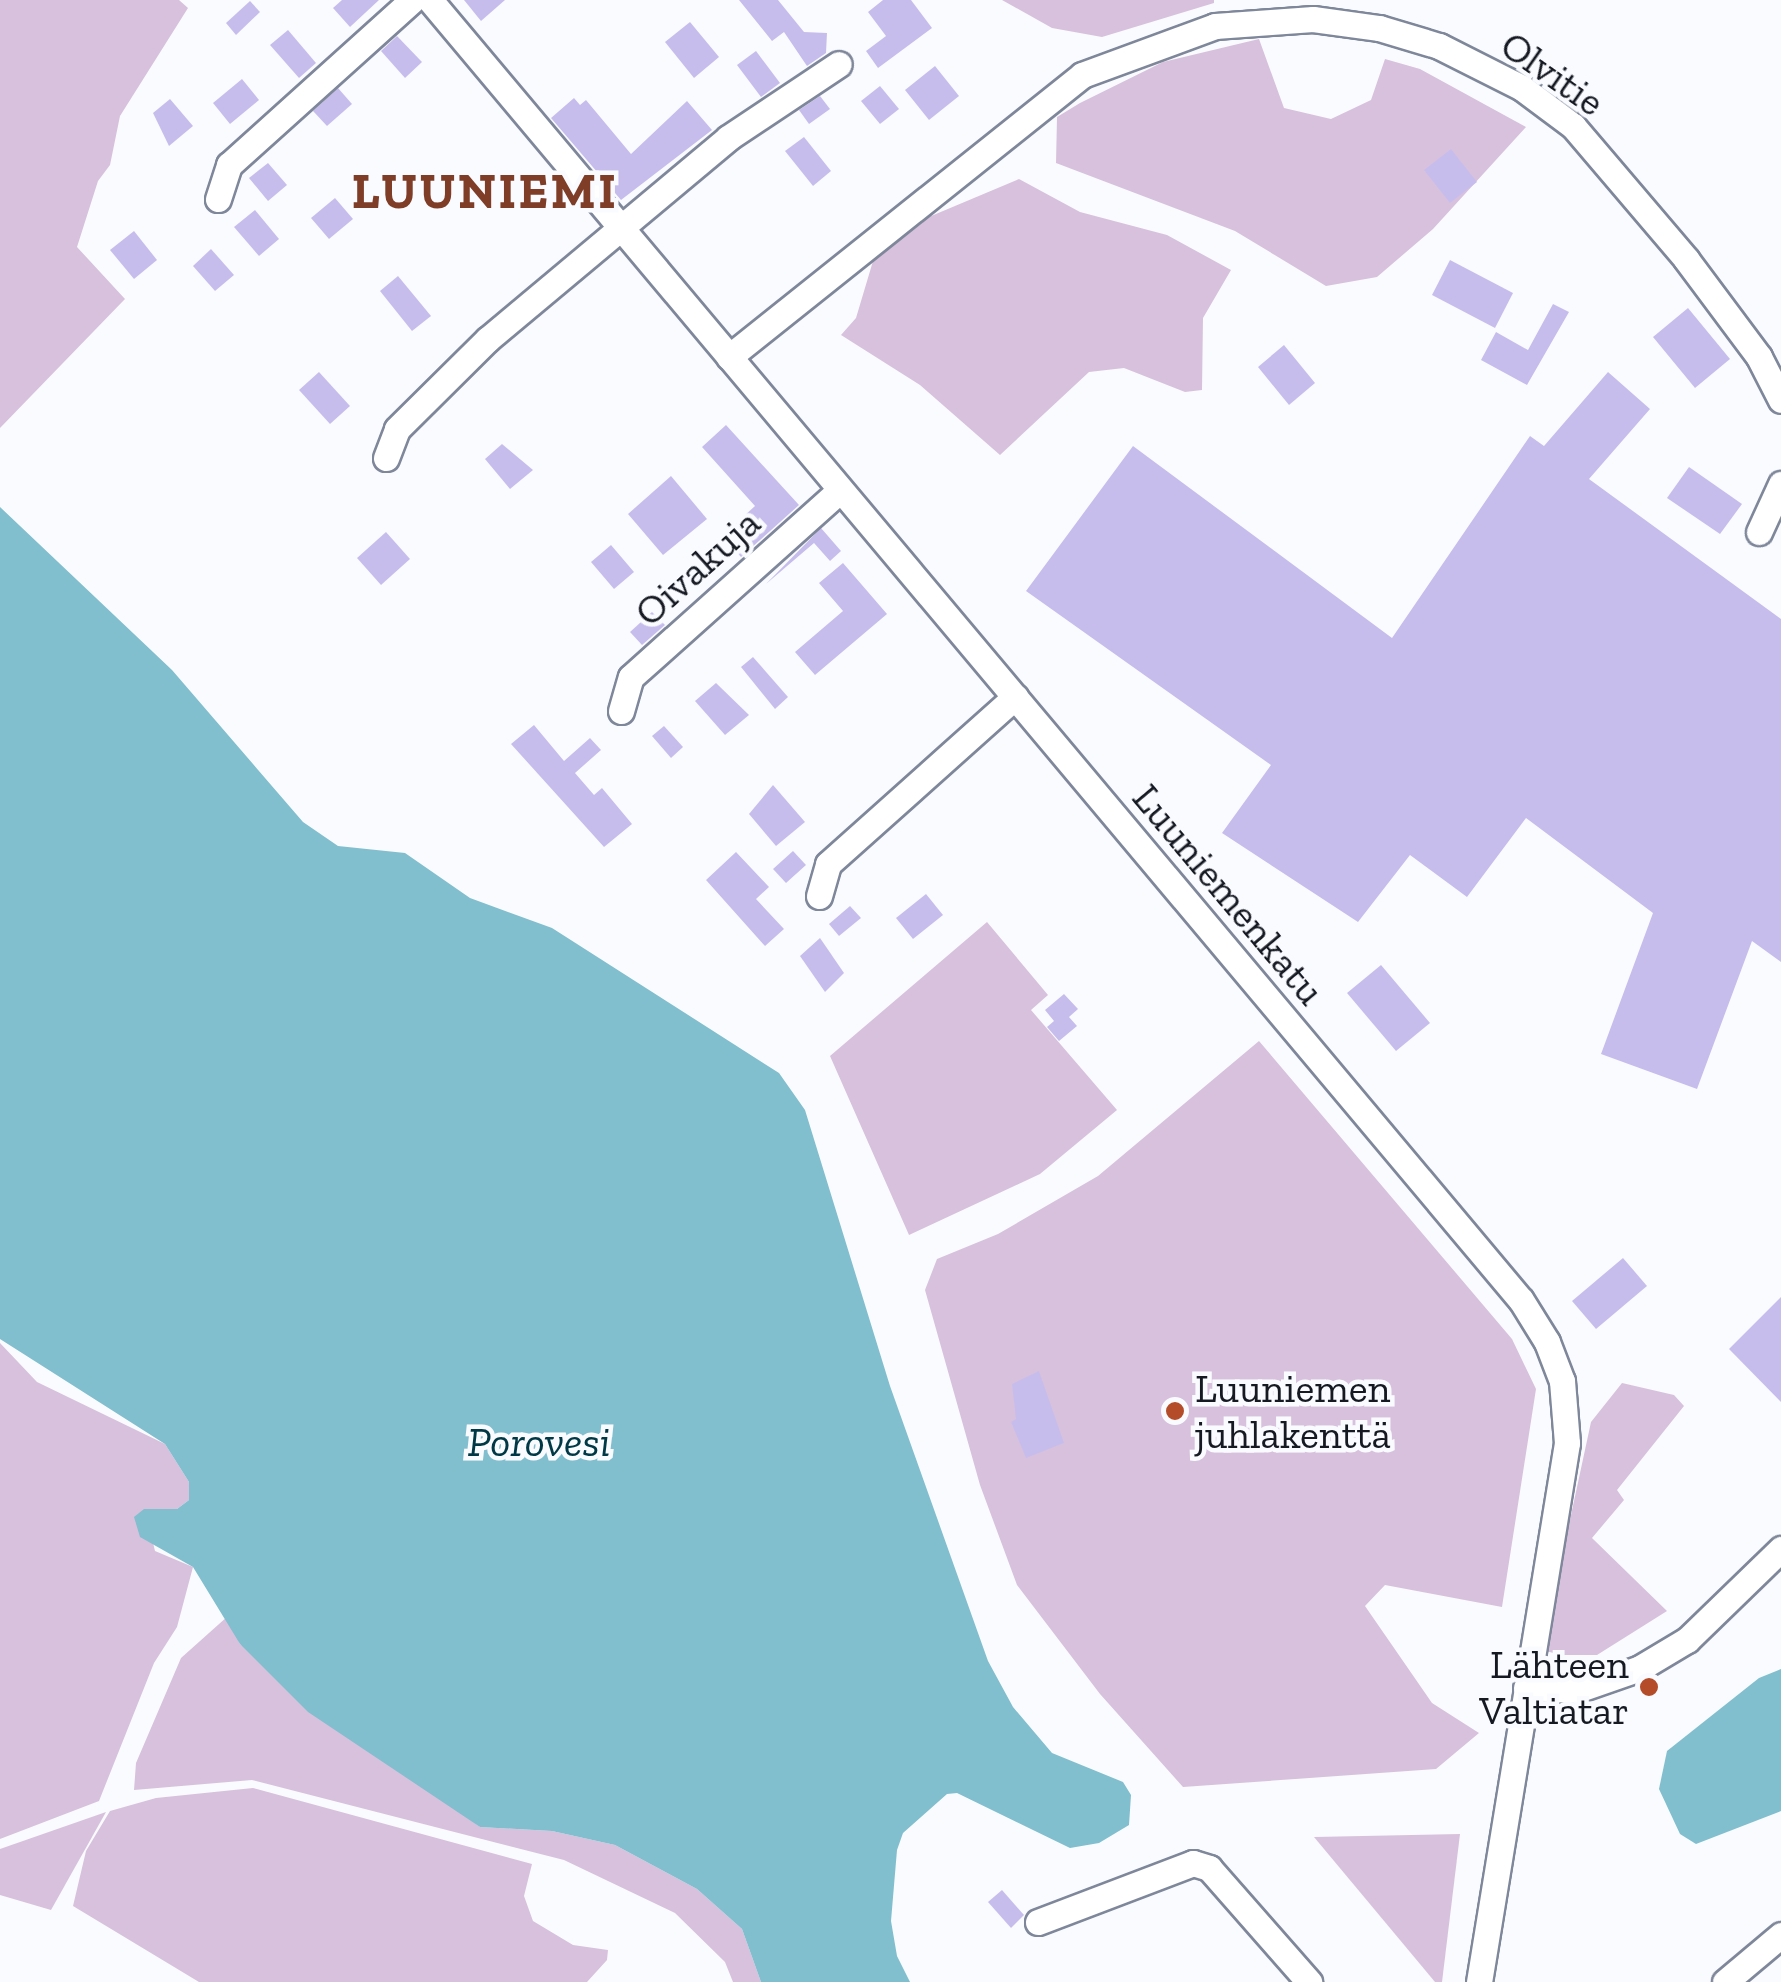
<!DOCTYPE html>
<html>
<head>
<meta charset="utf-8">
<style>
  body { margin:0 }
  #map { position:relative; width:1781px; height:1982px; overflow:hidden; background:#f9fbff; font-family:"Zilla Slab",serif }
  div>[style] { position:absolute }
  .green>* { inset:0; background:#d8c1dd }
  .water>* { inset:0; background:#81bece }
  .building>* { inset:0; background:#c7bdec }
  .roads { filter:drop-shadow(2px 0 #7f879a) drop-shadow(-2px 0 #7f879a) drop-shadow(0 2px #7f879a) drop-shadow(0 -2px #7f879a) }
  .minor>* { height:25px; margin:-12.5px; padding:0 12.5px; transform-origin:12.5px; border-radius:12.5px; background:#fff }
  .dots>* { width:28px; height:28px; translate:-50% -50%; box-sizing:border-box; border:5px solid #f9fbff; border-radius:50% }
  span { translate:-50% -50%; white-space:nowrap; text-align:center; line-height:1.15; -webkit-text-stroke:9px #f9fbff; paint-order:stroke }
  .street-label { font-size:40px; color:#161921 }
  .poi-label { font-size:40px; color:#161921 }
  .left { translate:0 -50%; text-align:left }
  .right { translate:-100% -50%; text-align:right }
  .water-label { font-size:42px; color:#003945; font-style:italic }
  .district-label { font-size:50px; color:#7f3c26; font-weight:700; letter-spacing:2.5px }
</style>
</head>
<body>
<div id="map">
  <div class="green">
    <i style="clip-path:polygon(0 0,179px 0,188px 8px,120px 116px,110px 165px,98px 181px,77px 247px,125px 299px,0 428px)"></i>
    <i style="clip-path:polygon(1002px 0,1214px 0,1214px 3px,1102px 37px,1052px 28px)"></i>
    <i style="clip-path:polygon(1259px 39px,1284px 108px,1331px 119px,1371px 100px,1385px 59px,1420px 69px,1526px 127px,1433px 229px,1377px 277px,1326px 286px,1235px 231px,1056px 163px,1057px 117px,1080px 103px,1163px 62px)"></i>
    <i style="clip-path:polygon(1019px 179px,1080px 212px,1167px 235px,1231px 270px,1203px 318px,1202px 390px,1185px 392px,1124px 368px,1089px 372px,1000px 455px,920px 385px,841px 335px,856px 318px,876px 251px,905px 227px)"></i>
    <i style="clip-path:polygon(987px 922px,1048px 995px,1031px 1010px,1117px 1110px,1040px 1174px,909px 1235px,830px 1056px)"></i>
    <i style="clip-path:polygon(1259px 1041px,1512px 1339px,1536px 1389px,1502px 1607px,1385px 1585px,1365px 1606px,1432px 1703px,1479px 1733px,1436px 1769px,1183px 1787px,1100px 1694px,1017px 1585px,980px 1485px,925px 1290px,937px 1259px,998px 1234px,1098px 1176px)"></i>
    <i style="clip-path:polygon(0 1343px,37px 1382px,165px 1444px,189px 1482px,189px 1500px,177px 1509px,145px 1509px,155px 1551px,193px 1567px,177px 1627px,154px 1663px,99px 1801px,0 1839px)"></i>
    <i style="clip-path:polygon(1622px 1383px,1674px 1395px,1684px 1406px,1617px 1490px,1624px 1500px,1592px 1538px,1667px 1611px,1597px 1655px,1561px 1655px,1542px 1650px,1591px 1422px)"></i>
    <i style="clip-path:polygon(228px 1616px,240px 1644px,480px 1827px,552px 1831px,615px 1845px,697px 1889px,742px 1929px,761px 1982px,733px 1982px,725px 1962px,675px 1913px,564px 1860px,252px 1780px,134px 1790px,136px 1763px,181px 1658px)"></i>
    <i style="clip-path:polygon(253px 1788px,532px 1864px,524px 1896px,533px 1921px,573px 1945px,608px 1950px,607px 1960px,587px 1982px,199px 1982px,73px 1906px,86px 1851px,110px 1811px,156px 1798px)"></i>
    <i style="clip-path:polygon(106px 1812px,51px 1910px,0 1895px,0 1849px)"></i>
    <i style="clip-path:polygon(1460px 1834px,1442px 1982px,1435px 1982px,1314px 1837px)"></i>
  </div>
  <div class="water">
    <i style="clip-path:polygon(0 507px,172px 670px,303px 822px,338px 846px,405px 853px,470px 898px,552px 928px,779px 1073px,805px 1110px,890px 1386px,988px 1661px,1013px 1707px,1052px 1753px,1123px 1782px,1131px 1795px,1129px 1825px,1099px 1843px,1070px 1848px,957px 1793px,947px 1794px,903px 1833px,897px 1850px,891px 1921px,897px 1956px,910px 1982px,761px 1982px,742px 1929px,697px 1889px,615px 1845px,552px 1831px,480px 1827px,308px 1712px,240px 1644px,193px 1567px,140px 1537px,134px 1517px,144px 1509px,177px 1509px,189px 1500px,189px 1482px,165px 1444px,0 1339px)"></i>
    <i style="clip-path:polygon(1781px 1669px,1781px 1811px,1696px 1844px,1680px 1834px,1659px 1789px,1667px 1751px,1759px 1678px)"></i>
  </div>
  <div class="building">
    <i style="clip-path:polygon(342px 0,379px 0,350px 27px,333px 8px)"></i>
    <i style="clip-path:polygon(464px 0,505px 0,481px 21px)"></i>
    <i style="clip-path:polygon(739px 0,778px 0,804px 32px,827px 33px,826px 53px,807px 66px,784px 32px,772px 41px)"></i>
    <i style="clip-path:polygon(883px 0,911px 0,932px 28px,878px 68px,866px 51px,886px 36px,868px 12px)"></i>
    <i style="clip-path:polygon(250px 1px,260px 12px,236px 35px,226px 23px)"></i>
    <i style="clip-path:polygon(690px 22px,719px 57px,694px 78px,665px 42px)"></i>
    <i style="clip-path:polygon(288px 30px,316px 63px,299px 78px,270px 45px)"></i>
    <i style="clip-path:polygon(397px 36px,422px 62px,405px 78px,381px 51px)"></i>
    <i style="clip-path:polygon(756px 51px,780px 83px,761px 97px,737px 65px)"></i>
    <i style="clip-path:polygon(935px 66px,959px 96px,929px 120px,905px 90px)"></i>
    <i style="clip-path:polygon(242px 79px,259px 100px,230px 124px,213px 103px)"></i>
    <i style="clip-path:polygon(880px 86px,899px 109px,880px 124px,861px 101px)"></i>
    <i style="clip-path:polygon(338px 88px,352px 104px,327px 126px,313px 111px)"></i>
    <i style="clip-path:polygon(820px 96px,830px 109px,809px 124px,799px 110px)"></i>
    <i style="clip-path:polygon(574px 98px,580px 105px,586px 100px,631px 154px,687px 101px,712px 130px,621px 200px,551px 118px)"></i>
    <i style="clip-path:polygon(170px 99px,193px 126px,169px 146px,153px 113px)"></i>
    <i style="clip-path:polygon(804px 137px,831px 171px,813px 186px,785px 151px)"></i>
    <i style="clip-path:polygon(1451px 149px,1477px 182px,1450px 203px,1424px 170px)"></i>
    <i style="clip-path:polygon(268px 163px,287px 185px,268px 201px,249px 178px)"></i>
    <i style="clip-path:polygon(335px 198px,353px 219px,329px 239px,311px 218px)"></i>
    <i style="clip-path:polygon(255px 210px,279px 239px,259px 256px,234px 227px)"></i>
    <i style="clip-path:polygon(134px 231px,157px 260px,134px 279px,110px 250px)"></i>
    <i style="clip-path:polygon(211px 249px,234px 275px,215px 291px,193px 266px)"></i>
    <i style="clip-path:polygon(1450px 260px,1513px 293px,1495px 328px,1432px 295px)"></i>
    <i style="clip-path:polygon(398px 276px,431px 316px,412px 331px,380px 291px)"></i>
    <i style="clip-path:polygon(1553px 304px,1569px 312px,1527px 385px,1481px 360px,1496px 332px,1528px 350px)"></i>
    <i style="clip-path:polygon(1688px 308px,1730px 359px,1695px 388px,1653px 337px)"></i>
    <i style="clip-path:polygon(1284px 345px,1315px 383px,1289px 405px,1258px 367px)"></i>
    <i style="clip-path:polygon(319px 372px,350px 406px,330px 424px,299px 390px)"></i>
    <i style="clip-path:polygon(1608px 372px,1650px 409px,1589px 479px,1781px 619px,1781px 962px,1752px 941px,1697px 1089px,1601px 1054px,1653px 913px,1526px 818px,1467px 897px,1410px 855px,1358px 922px,1222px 833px,1271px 765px,1026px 591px,1133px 446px,1392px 638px,1530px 436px,1544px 446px)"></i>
    <i style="clip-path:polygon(726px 425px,799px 505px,741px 557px,722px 536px,755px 506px,702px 447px)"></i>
    <i style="clip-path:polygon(502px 444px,533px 470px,510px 489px,485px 459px)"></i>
    <i style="clip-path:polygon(1689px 467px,1742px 504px,1720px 534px,1667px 498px)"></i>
    <i style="clip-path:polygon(671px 476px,707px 519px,663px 555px,628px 514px)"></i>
    <i style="clip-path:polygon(821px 528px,841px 551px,830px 561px,814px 543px,766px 584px)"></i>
    <i style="clip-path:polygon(386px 532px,410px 559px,381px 585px,357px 558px)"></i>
    <i style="clip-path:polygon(611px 545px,634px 572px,614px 589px,591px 562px)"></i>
    <i style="clip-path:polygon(843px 563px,887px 614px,815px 675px,795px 652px,843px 611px,819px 583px)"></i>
    <i style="clip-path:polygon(652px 612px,665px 625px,642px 645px,630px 632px)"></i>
    <i style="clip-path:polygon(753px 657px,788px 697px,775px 709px,741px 667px)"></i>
    <i style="clip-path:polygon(716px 683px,749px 715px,725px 735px,695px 701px)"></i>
    <i style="clip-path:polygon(534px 725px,564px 761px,590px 738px,601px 750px,575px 773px,594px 795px,602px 788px,632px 824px,604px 847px,511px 744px)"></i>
    <i style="clip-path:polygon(664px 726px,683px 747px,671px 758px,652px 736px)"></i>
    <i style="clip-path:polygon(773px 785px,805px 822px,776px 846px,749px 814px)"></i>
    <i style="clip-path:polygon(793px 851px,806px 865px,786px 883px,773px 869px)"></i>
    <i style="clip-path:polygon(736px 852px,769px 887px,756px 899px,784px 929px,765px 946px,706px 880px)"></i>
    <i style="clip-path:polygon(926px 894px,943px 915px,913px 939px,896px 918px)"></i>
    <i style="clip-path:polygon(850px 906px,861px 918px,839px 936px,829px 924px)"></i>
    <i style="clip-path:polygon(820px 938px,844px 973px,825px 992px,800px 956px)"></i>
    <i style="clip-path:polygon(1381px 965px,1430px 1023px,1396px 1051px,1347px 993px)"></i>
    <i style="clip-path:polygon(1064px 994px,1078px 1009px,1069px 1017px,1077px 1026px,1059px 1041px,1047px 1027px,1054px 1021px,1045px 1010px)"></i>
    <i style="clip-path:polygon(1623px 1258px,1647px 1286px,1596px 1329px,1572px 1301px)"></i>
    <i style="clip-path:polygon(1781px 1297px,1781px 1402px,1729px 1349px)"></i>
    <i style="clip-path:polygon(1039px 1371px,1064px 1443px,1026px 1458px,1011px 1422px,1016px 1419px,1012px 1384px)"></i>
    <i style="clip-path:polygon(1002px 1890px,1024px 1915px,1011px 1928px,988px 1902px)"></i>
  </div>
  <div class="roads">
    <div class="minor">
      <i style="left:430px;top:0;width:1697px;rotate:50deg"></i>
      <i style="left:1521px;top:1300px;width:49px;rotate:58.2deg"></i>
      <i style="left:1547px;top:1342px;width:42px;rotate:69deg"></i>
      <i style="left:1562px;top:1381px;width:62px;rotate:85.4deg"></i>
      <i style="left:1567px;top:1443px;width:546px;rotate:99.27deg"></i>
      <i style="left:218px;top:199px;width:36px;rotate:-72deg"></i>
      <i style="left:229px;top:165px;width:246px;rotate:-42deg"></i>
      <i style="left:729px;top:357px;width:452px;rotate:-38.6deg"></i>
      <i style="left:1082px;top:75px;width:142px;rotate:-20.2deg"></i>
      <i style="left:1215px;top:26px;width:98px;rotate:-4.1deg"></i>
      <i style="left:1313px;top:19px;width:67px;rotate:7.8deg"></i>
      <i style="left:1379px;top:28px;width:63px;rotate:16.7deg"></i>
      <i style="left:1439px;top:46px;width:93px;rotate:26.8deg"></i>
      <i style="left:1522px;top:88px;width:64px;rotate:36.7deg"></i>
      <i style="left:1573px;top:126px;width:175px;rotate:49.6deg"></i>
      <i style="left:1686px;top:259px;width:122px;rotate:53.3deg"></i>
      <i style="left:1759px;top:357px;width:48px;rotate:62.9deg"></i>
      <i style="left:386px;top:458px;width:31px;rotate:-69deg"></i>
      <i style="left:397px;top:429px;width:128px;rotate:-44.7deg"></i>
      <i style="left:488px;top:339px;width:313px;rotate:-39.9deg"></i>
      <i style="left:728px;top:138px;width:133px;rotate:-33.7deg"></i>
      <i style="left:1759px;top:532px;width:53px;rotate:-65.4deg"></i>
      <i style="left:621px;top:711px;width:35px;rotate:-74deg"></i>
      <i style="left:631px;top:677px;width:280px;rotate:-41.8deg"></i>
      <i style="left:819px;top:896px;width:33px;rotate:-74deg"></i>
      <i style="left:828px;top:864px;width:251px;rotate:-41.8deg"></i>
      <i style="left:1526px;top:1688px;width:51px;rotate:2.2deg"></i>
      <i style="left:1577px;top:1690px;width:67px;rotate:-19.2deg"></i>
      <i style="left:1640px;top:1668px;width:55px;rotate:-30.8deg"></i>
      <i style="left:1687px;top:1640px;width:131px;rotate:-44.1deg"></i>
      <i style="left:1038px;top:1922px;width:166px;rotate:-20.8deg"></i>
      <i style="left:1193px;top:1863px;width:17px;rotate:17deg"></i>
      <i style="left:1209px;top:1868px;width:152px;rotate:48.7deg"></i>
      <i style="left:1725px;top:1982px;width:73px;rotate:-40deg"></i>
    </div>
  </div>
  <div class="dots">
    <i style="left:1175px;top:1411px;background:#b44c2a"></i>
    <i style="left:1649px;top:1687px;background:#b44c2a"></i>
  </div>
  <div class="street-label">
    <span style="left:1553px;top:73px;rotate:35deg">Olvitie</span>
    <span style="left:697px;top:567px;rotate:-42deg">Oivakuja</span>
    <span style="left:1229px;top:894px;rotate:50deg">Luuniemenkatu</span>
  </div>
  <div class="poi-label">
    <span class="left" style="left:1195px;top:1411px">Luuniemen<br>juhlakenttä</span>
    <span class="right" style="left:1629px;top:1687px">Lähteen<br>Valtiatar</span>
  </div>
  <div class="water-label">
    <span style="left:539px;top:1442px">Porovesi</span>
  </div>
  <div class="district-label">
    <span style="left:485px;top:192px">LUUNIEMI</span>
  </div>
</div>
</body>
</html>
